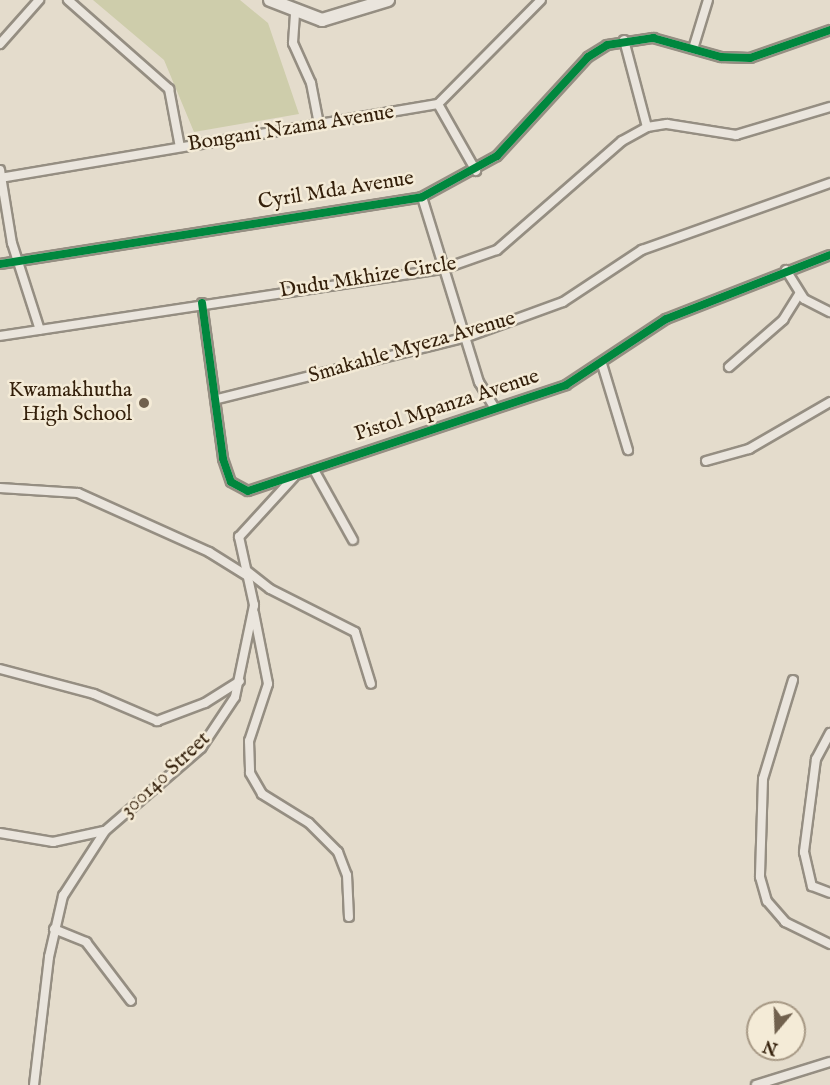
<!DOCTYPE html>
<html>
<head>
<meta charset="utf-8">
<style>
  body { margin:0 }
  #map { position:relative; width:830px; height:1085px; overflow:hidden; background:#e4dccc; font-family:"IM FELL English",serif }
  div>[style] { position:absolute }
  .green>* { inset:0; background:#cecdab }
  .roads { filter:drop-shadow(2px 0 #958e82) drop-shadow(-2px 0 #958e82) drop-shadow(0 2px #958e82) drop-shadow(0 -2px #958e82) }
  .street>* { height:8px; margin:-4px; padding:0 4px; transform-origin:4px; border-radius:4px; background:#eae5dd }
  .secondary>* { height:12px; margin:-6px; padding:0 6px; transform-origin:6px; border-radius:6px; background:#eae5dd }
  .cycleway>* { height:8px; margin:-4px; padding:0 4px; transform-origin:4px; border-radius:4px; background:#00873e }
  .dots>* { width:16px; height:16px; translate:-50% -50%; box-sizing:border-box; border:3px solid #f4ebd7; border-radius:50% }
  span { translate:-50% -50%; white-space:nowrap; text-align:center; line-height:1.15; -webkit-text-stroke:5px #f4ebd7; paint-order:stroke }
  .street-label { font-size:21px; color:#331f0a }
  .poi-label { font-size:21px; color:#331f0a }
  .right { translate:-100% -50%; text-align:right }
  .north { position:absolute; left:746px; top:1001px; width:60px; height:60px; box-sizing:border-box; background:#f4ebd7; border:2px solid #a79985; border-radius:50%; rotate:199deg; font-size:16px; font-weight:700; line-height:24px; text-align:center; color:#331f0a }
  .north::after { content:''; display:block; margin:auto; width:21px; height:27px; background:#71614e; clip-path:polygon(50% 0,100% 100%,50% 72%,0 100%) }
</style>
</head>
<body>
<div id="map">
  <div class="green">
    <i style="clip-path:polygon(93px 0,240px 0,268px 23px,299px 114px,194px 132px,164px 60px)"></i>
  </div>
  <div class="roads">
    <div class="street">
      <i style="left:68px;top:0;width:135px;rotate:41.4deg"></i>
      <i style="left:169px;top:89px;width:59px;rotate:79.3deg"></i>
      <i style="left:295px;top:14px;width:29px;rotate:94deg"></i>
      <i style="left:293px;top:43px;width:44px;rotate:65.8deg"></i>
      <i style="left:311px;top:83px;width:42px;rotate:79deg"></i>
      <i style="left:624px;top:40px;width:90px;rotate:75.2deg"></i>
      <i style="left:0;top:44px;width:59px;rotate:-48.4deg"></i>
      <i style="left:693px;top:49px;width:51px;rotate:-73deg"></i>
      <i style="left:438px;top:104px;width:77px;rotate:60.4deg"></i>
      <i style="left:0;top:170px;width:74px;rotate:80.7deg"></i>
      <i style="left:12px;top:243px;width:91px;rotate:72.2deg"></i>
      <i style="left:0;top:178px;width:444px;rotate:-9.6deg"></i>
      <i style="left:438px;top:104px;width:146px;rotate:-45.3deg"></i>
      <i style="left:422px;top:197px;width:194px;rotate:72.9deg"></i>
      <i style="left:479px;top:382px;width:29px;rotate:59deg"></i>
      <i style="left:0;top:264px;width:427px;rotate:-9deg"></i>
      <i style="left:422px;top:197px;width:85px;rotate:-28.7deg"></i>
      <i style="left:497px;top:156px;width:134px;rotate:-47.4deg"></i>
      <i style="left:588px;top:57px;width:22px;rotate:-32deg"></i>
      <i style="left:607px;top:45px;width:47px;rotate:-8.7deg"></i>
      <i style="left:653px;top:38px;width:71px;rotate:15.6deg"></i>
      <i style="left:721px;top:57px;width:29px;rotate:2deg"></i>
      <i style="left:750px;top:58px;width:85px;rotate:-19.3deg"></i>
      <i style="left:786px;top:270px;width:34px;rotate:58deg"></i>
      <i style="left:804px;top:299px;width:29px;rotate:27deg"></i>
      <i style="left:202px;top:303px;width:157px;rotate:82.3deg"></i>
      <i style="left:223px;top:459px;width:24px;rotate:71deg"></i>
      <i style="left:231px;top:482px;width:19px;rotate:28deg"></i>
      <i style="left:248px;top:491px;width:335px;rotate:-18.4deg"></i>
      <i style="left:566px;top:385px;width:120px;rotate:-33.4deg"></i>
      <i style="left:666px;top:319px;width:176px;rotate:-21.3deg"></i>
      <i style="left:0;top:336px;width:448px;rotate:-8.6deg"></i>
      <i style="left:443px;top:269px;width:57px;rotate:-19.4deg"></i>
      <i style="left:497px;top:250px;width:166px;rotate:-41.1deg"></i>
      <i style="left:622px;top:141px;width:29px;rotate:-29deg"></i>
      <i style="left:647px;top:127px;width:20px;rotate:-9deg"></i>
      <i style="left:667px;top:124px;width:70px;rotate:9.1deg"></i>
      <i style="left:736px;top:135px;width:98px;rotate:-16.6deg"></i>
      <i style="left:602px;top:364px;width:90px;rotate:73.2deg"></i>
      <i style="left:729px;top:367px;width:72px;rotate:-41deg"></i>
      <i style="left:783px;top:320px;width:31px;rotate:-58deg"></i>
      <i style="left:218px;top:399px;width:257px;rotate:-14deg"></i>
      <i style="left:467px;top:337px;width:102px;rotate:-20deg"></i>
      <i style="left:563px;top:302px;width:95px;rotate:-33.4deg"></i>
      <i style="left:642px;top:250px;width:200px;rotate:-19.6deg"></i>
      <i style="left:706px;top:461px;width:45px;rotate:-15.6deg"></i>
      <i style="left:749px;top:449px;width:94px;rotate:-30.1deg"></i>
      <i style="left:314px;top:470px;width:80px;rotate:60.9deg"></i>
      <i style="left:0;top:488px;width:78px;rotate:3.7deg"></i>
      <i style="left:78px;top:493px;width:144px;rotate:24.2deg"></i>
      <i style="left:209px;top:552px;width:47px;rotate:32deg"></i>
      <i style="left:247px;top:571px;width:29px;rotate:38deg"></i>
      <i style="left:270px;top:589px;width:95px;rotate:26.8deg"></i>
      <i style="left:355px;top:632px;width:54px;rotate:72.9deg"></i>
      <i style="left:254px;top:613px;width:72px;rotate:78.8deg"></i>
      <i style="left:268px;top:684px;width:60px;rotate:108.4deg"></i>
      <i style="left:249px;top:741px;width:32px;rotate:88deg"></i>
      <i style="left:250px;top:773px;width:24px;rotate:60deg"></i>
      <i style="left:262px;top:794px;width:55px;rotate:31.7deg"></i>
      <i style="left:309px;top:823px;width:41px;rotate:45deg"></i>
      <i style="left:338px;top:852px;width:25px;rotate:69deg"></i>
      <i style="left:347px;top:875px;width:42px;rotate:87.3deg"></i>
      <i style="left:0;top:669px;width:97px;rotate:14.9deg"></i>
      <i style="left:94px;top:694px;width:69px;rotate:23.2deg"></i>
      <i style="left:157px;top:721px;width:51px;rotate:-20.6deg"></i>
      <i style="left:205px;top:703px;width:41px;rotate:-32.2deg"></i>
      <i style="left:793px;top:680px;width:103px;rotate:106.9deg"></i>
      <i style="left:763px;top:779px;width:98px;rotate:91.8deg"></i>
      <i style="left:760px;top:877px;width:25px;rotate:74deg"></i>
      <i style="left:767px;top:901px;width:28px;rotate:49deg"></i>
      <i style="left:785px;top:922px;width:50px;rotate:26.1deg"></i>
      <i style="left:830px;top:733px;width:30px;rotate:118deg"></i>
      <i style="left:816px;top:759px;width:94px;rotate:97.4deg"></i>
      <i style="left:804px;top:852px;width:35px;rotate:77deg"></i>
      <i style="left:812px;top:886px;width:19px;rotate:21deg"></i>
      <i style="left:0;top:833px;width:54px;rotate:9.6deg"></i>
      <i style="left:53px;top:842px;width:52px;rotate:-12.2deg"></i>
      <i style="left:54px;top:929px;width:35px;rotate:22deg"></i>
      <i style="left:86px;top:942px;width:74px;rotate:52.7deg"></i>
      <i style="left:34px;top:1085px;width:129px;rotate:-83.3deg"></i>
      <i style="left:49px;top:957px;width:63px;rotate:-77.1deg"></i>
      <i style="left:63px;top:896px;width:77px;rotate:-57.1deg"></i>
      <i style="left:105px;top:831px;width:127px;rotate:-40.8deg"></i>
      <i style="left:201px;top:748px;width:61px;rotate:-56.3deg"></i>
      <i style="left:235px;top:697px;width:94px;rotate:-78.3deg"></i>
      <i style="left:254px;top:605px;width:70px;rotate:-102.4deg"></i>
      <i style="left:239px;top:537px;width:81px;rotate:-47.5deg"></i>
      <i style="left:756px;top:1085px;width:77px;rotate:-17.3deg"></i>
    </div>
    <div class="secondary">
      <i style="left:270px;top:0;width:56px;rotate:21deg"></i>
      <i style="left:322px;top:20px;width:69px;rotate:-16.9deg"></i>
    </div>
  </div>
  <div class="cycleway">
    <i style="left:0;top:264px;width:427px;rotate:-9deg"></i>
    <i style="left:422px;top:197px;width:85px;rotate:-28.7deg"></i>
    <i style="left:497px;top:156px;width:134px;rotate:-47.4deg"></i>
    <i style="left:588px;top:57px;width:22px;rotate:-32deg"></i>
    <i style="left:607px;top:45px;width:47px;rotate:-8.7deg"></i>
    <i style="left:653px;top:38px;width:71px;rotate:15.6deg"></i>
    <i style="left:721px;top:57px;width:29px;rotate:2deg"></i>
    <i style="left:750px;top:58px;width:85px;rotate:-19.3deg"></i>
    <i style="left:202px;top:303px;width:157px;rotate:82.3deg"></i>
    <i style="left:223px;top:459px;width:24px;rotate:71deg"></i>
    <i style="left:231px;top:482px;width:19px;rotate:28deg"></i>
    <i style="left:248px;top:491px;width:335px;rotate:-18.4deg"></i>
    <i style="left:566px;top:385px;width:120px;rotate:-33.4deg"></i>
    <i style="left:666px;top:319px;width:176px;rotate:-21.3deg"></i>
  </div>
  <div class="dots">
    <i style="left:144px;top:403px;background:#71614e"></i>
  </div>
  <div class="street-label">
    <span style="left:291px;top:129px;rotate:-9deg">Bongani Nzama Avenue</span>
    <span style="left:336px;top:191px;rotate:-9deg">Cyril Mda Avenue</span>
    <span style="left:368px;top:278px;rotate:-9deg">Dudu Mkhize Circle</span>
    <span style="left:412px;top:348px;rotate:-16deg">Smakahle Myeza Avenue</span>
    <span style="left:447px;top:406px;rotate:-18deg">Pistol Mpanza Avenue</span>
    <span style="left:166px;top:775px;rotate:-43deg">300140 Street</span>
  </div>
  <div class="poi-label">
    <span class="right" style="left:132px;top:403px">Kwamakhutha<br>High School</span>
  </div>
  <div class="north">N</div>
</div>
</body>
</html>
